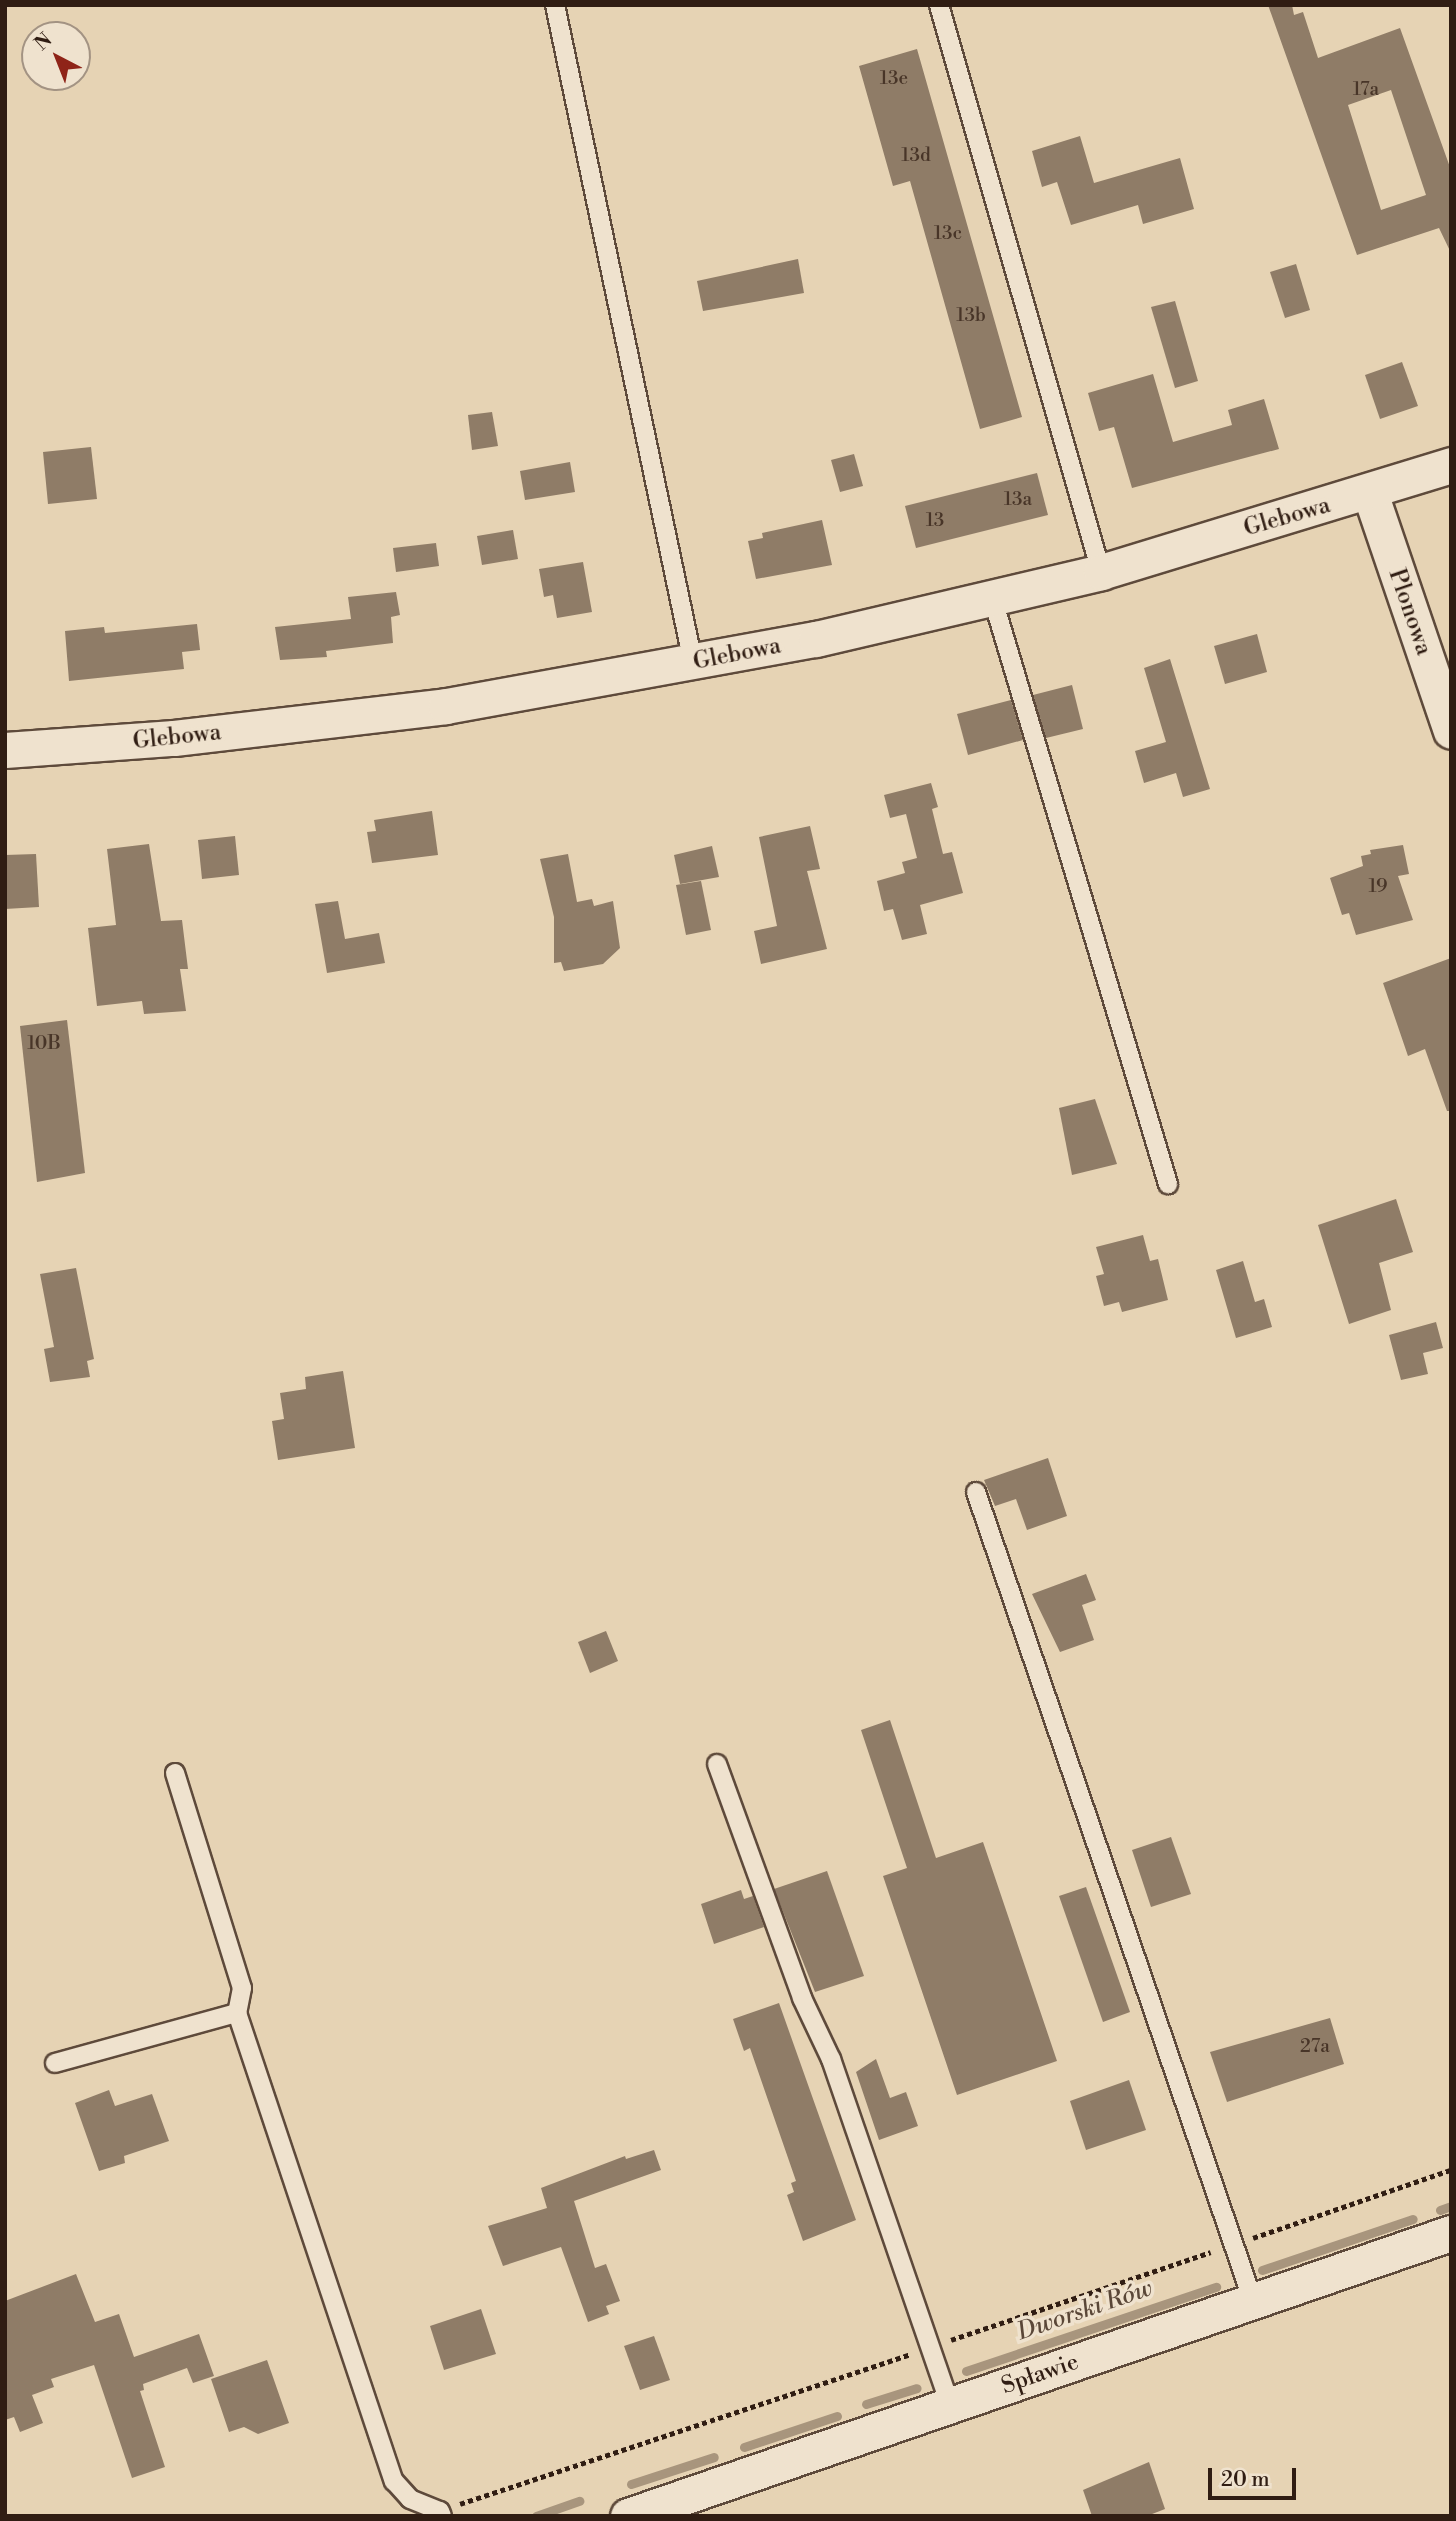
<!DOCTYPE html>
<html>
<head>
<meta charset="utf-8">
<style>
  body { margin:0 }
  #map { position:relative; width:1456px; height:2521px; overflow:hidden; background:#e6d3b4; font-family:"Libre Bodoni",serif }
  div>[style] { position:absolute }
  .stream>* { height:9px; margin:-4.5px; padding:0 4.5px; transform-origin:4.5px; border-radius:4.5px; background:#a8957d }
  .building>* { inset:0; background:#8f7c67 }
  .path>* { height:4.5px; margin-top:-2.25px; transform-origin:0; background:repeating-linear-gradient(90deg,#301d13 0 5px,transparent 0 8.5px) }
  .roads { filter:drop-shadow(2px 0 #5e4a3b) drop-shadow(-2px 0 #5e4a3b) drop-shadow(0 2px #5e4a3b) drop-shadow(0 -2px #5e4a3b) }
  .lane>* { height:18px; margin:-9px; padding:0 9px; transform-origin:9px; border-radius:9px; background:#efe2ce }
  .street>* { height:35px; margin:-17.5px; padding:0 17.5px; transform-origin:17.5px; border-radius:17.5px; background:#efe2ce }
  span { translate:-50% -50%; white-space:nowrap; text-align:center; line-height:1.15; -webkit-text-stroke:7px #efe2ce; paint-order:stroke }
  .number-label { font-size:19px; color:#483528 }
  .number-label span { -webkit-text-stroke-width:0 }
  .street-label { font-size:23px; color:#301d13 }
  .water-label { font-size:24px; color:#5a4738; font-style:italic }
  .frame { position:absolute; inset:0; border:7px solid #301d13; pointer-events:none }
  .north { position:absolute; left:21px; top:21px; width:70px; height:70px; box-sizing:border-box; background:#efe2ce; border:2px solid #a39383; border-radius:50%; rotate:318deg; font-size:19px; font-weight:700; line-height:28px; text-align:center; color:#301d13 }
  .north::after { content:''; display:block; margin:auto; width:24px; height:32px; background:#8f2418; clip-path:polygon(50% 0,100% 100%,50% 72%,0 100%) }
  .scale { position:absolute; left:1208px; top:2468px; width:88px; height:32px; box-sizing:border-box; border:4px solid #301d13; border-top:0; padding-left:9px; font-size:21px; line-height:24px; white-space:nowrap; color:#301d13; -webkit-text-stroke:5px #efe2ce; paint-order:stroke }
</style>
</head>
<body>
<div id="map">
  <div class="stream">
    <i style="left:1440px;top:2210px;width:12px;rotate:-20deg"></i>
    <i style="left:1262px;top:2270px;width:159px;rotate:-18.7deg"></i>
    <i style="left:966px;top:2371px;width:264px;rotate:-18.6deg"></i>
    <i style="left:866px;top:2404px;width:53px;rotate:-17.4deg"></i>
    <i style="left:744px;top:2447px;width:98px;rotate:-18.4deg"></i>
    <i style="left:631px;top:2484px;width:87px;rotate:-18deg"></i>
    <i style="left:536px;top:2516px;width:46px;rotate:-19.2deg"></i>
  </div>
  <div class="building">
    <i style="clip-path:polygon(evenodd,1268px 5px,1292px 5px,1294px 15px,1303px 12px,1318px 58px,1400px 28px,1451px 170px,1451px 253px,1439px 228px,1357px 255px,1268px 5px,1391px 90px,1426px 195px,1381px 210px,1348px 105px,1391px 90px)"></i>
    <i style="clip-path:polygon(917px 49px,1022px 417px,980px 429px,910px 181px,893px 186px,859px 66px)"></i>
    <i style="clip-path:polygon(1080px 136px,1094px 183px,1180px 158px,1194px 209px,1143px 224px,1138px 205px,1071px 225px,1057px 182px,1042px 187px,1032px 151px)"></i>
    <i style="clip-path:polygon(798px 259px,804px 293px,703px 311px,697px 281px)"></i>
    <i style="clip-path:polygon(1296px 264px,1310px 310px,1285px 318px,1270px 272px)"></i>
    <i style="clip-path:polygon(1175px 301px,1198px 381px,1175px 388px,1151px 307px)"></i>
    <i style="clip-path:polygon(1402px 362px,1418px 406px,1380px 419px,1365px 375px)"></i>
    <i style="clip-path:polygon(1153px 374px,1173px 442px,1232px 425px,1228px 410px,1264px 399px,1279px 449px,1132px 488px,1114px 427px,1099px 431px,1088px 393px)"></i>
    <i style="clip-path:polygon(492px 412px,498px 446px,472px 450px,468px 415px)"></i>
    <i style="clip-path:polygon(91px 447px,97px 499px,48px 504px,43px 452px)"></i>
    <i style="clip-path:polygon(854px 454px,863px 486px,840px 492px,831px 460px)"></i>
    <i style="clip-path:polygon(570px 462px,575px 492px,525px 500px,520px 471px)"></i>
    <i style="clip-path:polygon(1037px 473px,1048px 515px,916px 548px,905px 506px)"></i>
    <i style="clip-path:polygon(822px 520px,832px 565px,756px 579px,748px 541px,763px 538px,762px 533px)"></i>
    <i style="clip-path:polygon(513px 530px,518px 559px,482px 565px,477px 536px)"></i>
    <i style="clip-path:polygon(436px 543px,439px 566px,396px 572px,393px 548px)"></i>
    <i style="clip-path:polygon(583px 562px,592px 612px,557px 618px,553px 595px,544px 597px,539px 569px)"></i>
    <i style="clip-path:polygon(396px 592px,400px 615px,391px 617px,393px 643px,326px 651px,327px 657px,280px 660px,275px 627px,351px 619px,348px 597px)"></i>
    <i style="clip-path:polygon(197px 624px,200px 650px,182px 652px,184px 669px,69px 681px,65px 631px,104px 627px,105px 633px)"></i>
    <i style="clip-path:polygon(1257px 634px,1267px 672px,1225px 684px,1214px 646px)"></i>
    <i style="clip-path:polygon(1170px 659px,1210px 789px,1183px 797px,1176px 773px,1144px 783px,1135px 751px,1166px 742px,1144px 668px)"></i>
    <i style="clip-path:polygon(1072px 685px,1083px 729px,1046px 738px,1033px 695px)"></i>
    <i style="clip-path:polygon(1011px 700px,1023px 740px,968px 755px,957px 714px)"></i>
    <i style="clip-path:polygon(931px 783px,938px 807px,932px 809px,943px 854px,952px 852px,963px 893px,920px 905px,927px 934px,902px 940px,893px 909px,884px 911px,877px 881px,905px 873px,902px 862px,917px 858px,906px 814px,890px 818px,884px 795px)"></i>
    <i style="clip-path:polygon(432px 811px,438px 855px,372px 863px,367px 832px,376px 831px,374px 820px)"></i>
    <i style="clip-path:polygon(810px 826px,820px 869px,807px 871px,827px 949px,761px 964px,754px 931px,777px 926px,759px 837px)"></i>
    <i style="clip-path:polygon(235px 836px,239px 875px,202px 879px,198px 840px)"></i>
    <i style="clip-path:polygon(149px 844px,161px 921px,182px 920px,188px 969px,180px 969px,186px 1011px,144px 1014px,142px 1001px,97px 1006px,88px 928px,116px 925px,107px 849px)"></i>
    <i style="clip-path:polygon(1403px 845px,1409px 874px,1398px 876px,1413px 920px,1356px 935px,1349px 913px,1342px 915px,1330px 878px,1363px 866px,1361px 856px,1371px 854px,1370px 850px)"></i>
    <i style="clip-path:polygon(712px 846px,719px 877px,680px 884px,674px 855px)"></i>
    <i style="clip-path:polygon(36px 854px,39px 907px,5px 909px,5px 855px)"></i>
    <i style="clip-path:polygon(568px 854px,577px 902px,592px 899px,594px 906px,613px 901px,620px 948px,603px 964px,564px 971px,561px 962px,554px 963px,554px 917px,540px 859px)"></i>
    <i style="clip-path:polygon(701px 881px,711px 930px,686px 935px,676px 885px)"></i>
    <i style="clip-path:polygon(338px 901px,345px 939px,379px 933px,385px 963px,327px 973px,315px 904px)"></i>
    <i style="clip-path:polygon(1451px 958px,1451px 1111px,1447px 1111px,1425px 1049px,1408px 1056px,1383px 983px)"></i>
    <i style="clip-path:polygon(67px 1020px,85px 1173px,37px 1182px,20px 1026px)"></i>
    <i style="clip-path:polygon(1095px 1099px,1117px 1164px,1072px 1175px,1059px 1108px)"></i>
    <i style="clip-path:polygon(1396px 1199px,1413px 1252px,1379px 1263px,1391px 1310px,1349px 1324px,1318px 1225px)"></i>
    <i style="clip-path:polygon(1143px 1235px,1150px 1261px,1158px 1259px,1168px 1300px,1122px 1312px,1119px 1302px,1104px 1306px,1096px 1276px,1104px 1274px,1096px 1247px)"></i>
    <i style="clip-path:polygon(1243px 1261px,1255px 1302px,1264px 1299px,1272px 1327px,1236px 1338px,1216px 1270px)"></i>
    <i style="clip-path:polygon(76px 1268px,94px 1359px,87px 1361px,90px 1377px,50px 1382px,44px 1349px,54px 1347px,40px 1274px)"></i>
    <i style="clip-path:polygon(1436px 1322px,1443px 1348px,1423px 1353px,1428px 1374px,1401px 1380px,1389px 1335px)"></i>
    <i style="clip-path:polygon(343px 1371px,355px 1448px,278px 1460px,272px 1421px,284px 1419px,280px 1393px,306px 1389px,305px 1377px)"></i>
    <i style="clip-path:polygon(1048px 1458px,1067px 1516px,1027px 1530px,1016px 1499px,995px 1506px,984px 1480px)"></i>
    <i style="clip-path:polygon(1086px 1574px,1096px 1600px,1082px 1605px,1094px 1640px,1060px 1652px,1032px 1594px)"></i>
    <i style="clip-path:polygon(606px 1631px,618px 1661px,590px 1673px,578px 1642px)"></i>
    <i style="clip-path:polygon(890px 1720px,936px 1858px,983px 1842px,1057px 2061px,957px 2095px,883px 1876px,907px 1868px,861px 1730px)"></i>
    <i style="clip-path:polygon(1171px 1837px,1191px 1894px,1151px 1907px,1132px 1850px)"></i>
    <i style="clip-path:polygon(827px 1871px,864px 1976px,815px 1992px,774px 1889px)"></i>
    <i style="clip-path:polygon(1086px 1887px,1130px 2012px,1103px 2022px,1059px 1896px)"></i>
    <i style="clip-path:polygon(741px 1890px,744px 1899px,753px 1896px,764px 1927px,714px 1944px,701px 1904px)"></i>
    <i style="clip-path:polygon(779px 2003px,856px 2220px,803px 2241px,787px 2195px,794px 2192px,791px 2183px,796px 2181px,750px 2048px,744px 2051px,733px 2019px)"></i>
    <i style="clip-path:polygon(1330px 2018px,1344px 2064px,1227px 2102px,1210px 2052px)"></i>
    <i style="clip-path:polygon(876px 2059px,890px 2098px,906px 2092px,918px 2126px,879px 2140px,856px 2072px)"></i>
    <i style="clip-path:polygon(1129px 2080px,1146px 2130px,1086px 2150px,1070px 2101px)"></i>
    <i style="clip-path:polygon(109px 2090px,115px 2106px,152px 2094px,169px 2141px,124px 2156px,125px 2163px,99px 2171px,75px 2103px)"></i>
    <i style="clip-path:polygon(654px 2150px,661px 2170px,574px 2201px,595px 2268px,606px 2264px,620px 2301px,606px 2306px,609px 2314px,588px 2322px,561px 2247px,503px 2266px,488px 2226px,547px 2208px,541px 2188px,625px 2156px,626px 2159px)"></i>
    <i style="clip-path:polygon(76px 2274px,95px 2322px,119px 2314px,134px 2357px,199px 2334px,214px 2376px,193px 2383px,187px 2368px,143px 2384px,144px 2390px,140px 2391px,165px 2467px,132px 2478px,94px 2365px,51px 2379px,54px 2387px,32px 2395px,43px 2423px,20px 2432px,14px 2417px,5px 2420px,5px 2301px)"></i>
    <i style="clip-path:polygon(481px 2309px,496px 2354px,444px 2370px,430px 2326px)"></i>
    <i style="clip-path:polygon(654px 2336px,670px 2380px,640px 2390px,624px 2346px)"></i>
    <i style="clip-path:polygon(267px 2360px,289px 2423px,258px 2434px,244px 2427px,229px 2432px,211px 2379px)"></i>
    <i style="clip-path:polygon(1149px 2462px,1165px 2509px,1147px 2516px,1092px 2516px,1083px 2490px)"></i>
  </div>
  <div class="path">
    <i style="left:1253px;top:2238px;width:209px;rotate:-19deg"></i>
    <i style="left:951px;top:2340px;width:274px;rotate:-18.7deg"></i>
    <i style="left:460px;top:2504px;width:474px;rotate:-18.4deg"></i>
  </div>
  <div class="roads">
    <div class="lane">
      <i style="left:555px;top:5px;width:671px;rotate:78.14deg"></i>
      <i style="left:939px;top:5px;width:590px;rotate:74.05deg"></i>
      <i style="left:993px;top:600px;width:610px;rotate:73.32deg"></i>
      <i style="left:976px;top:1492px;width:855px;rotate:71.1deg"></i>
      <i style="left:717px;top:1764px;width:249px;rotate:70deg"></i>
      <i style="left:802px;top:1998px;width:68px;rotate:64.6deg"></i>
      <i style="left:831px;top:2059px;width:366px;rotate:71deg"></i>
      <i style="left:175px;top:1773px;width:225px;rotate:72.7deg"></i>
      <i style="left:242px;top:1988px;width:25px;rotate:101deg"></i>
      <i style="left:237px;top:2013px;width:494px;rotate:71.5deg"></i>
      <i style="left:394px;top:2481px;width:24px;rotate:48deg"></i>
      <i style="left:410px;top:2499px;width:32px;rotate:22deg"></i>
      <i style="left:440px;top:2511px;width:5px;rotate:68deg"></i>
      <i style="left:55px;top:2063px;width:189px;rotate:-15.4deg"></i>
    </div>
    <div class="street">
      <i style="left:1370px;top:493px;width:251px;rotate:71.2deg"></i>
      <i style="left:5px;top:750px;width:169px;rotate:-4.1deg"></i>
      <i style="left:174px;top:738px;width:274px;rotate:-6.7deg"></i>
      <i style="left:446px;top:706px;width:376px;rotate:-10.3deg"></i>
      <i style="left:816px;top:639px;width:293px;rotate:-13.2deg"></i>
      <i style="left:1101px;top:572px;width:366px;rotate:-17deg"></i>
      <i style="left:628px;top:2516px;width:870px;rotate:-18.98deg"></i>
    </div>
  </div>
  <div class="number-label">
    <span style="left:894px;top:79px">13e</span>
    <span style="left:1366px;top:90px">17a</span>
    <span style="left:916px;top:156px">13d</span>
    <span style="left:948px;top:234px">13c</span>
    <span style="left:971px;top:316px">13b</span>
    <span style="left:1018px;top:500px">13a</span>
    <span style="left:935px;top:521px">13</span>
    <span style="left:1378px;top:887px">19</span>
    <span style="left:44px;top:1044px">10B</span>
    <span style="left:1315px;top:2047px">27a</span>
  </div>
  <div class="street-label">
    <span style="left:1287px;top:517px;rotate:-16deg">Glebowa</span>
    <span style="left:1410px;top:612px;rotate:71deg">Plonowa</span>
    <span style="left:737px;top:654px;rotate:-11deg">Glebowa</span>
    <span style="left:177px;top:737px;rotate:-6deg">Glebowa</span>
    <span style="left:1040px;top:2374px;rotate:-19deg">Spławie</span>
  </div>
  <div class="water-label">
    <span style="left:1085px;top:2311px;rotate:-19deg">Dworski Rów</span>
  </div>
  <div class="frame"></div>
  <div class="north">N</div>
  <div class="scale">20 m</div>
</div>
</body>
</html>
